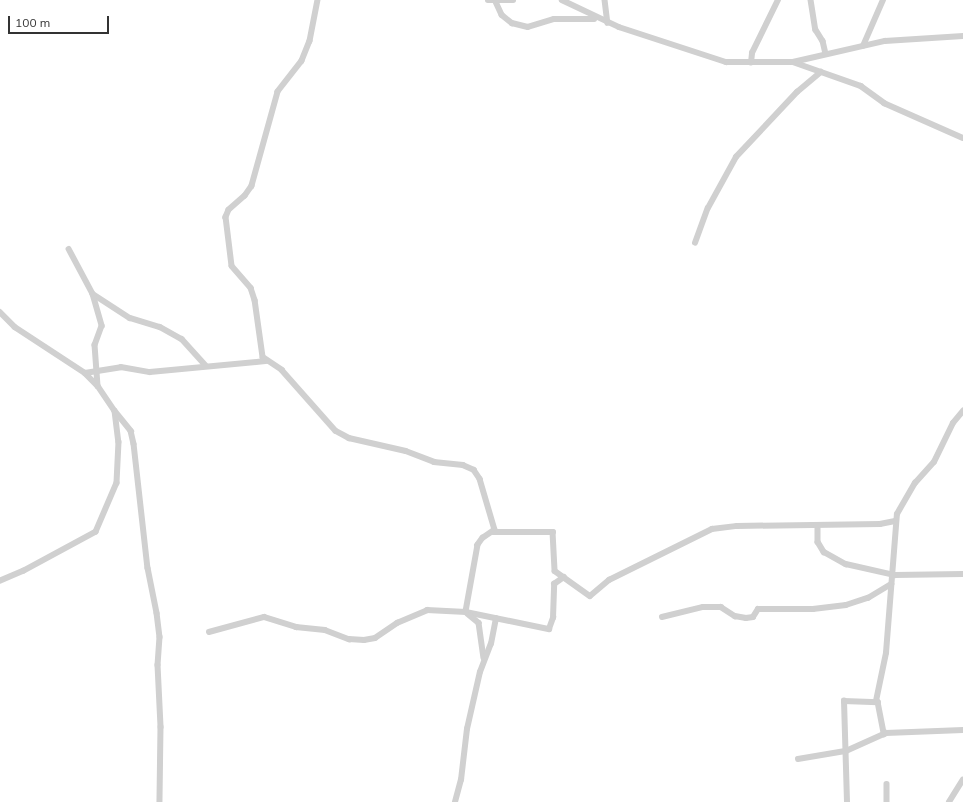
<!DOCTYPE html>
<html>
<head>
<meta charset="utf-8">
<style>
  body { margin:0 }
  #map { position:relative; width:963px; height:802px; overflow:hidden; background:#fff; font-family:Mulish,sans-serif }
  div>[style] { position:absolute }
  .minor>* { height:5.5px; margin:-2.75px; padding:0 2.75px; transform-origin:2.75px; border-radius:2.75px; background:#d0d0d0 }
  span { translate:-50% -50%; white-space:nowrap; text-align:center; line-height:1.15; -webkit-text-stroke:4px #fff; paint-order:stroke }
  .scale { position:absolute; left:8px; top:16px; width:101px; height:18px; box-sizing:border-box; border:2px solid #333; border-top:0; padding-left:5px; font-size:12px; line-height:14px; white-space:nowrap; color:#333; -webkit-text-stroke:3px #fff; paint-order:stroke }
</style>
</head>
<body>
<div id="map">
  <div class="minor">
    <i style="left:318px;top:0;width:42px;rotate:101deg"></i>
    <i style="left:310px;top:41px;width:22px;rotate:112deg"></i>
    <i style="left:302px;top:61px;width:39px;rotate:128deg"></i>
    <i style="left:278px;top:92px;width:98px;rotate:105.5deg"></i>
    <i style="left:252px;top:186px;width:12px;rotate:125deg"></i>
    <i style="left:245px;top:196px;width:21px;rotate:139deg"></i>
    <i style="left:229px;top:210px;width:8px;rotate:113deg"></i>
    <i style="left:226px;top:217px;width:49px;rotate:83deg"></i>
    <i style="left:232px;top:266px;width:29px;rotate:49deg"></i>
    <i style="left:251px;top:288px;width:13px;rotate:72deg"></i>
    <i style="left:255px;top:300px;width:58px;rotate:82deg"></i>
    <i style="left:263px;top:357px;width:23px;rotate:34deg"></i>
    <i style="left:282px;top:370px;width:81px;rotate:48.5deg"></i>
    <i style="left:336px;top:431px;width:15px;rotate:28deg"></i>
    <i style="left:349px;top:438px;width:58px;rotate:12.8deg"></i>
    <i style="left:406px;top:451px;width:30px;rotate:21deg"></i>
    <i style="left:434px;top:462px;width:29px;rotate:6deg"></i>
    <i style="left:463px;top:465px;width:12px;rotate:24deg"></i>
    <i style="left:474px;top:470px;width:11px;rotate:56deg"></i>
    <i style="left:480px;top:479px;width:53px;rotate:73.6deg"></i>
    <i style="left:495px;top:530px;width:14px;rotate:146deg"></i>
    <i style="left:483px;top:538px;width:9px;rotate:126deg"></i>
    <i style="left:478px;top:545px;width:68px;rotate:100.2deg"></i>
    <i style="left:466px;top:612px;width:85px;rotate:11.6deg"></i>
    <i style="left:549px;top:629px;width:12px;rotate:-70deg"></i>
    <i style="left:553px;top:618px;width:34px;rotate:-88deg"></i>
    <i style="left:554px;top:584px;width:12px;rotate:-35deg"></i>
    <i style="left:488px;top:0;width:25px"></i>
    <i style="left:562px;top:0;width:63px;rotate:25.3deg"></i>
    <i style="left:619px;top:27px;width:113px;rotate:18.1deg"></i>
    <i style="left:726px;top:62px;width:67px"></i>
    <i style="left:793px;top:62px;width:94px;rotate:-12.9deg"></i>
    <i style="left:885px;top:41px;width:78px;rotate:-3.7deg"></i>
    <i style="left:605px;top:0;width:23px;rotate:83deg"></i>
    <i style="left:811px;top:0;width:30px;rotate:81deg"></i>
    <i style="left:816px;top:30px;width:13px;rotate:58deg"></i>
    <i style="left:823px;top:41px;width:13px;rotate:77deg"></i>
    <i style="left:496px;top:2px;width:14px;rotate:65deg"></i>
    <i style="left:502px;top:15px;width:13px;rotate:39deg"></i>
    <i style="left:512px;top:23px;width:16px;rotate:14deg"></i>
    <i style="left:528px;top:27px;width:27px;rotate:-17deg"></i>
    <i style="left:554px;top:19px;width:40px"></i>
    <i style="left:863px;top:46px;width:50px;rotate:-66.5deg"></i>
    <i style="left:793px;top:62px;width:72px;rotate:19.4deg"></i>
    <i style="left:861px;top:86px;width:29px;rotate:36deg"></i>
    <i style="left:884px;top:103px;width:86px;rotate:23.9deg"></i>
    <i style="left:751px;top:63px;width:10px;rotate:-84deg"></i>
    <i style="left:752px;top:53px;width:59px;rotate:-63.9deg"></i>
    <i style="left:695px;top:243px;width:37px;rotate:-70deg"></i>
    <i style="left:708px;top:208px;width:58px;rotate:-61.2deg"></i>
    <i style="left:736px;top:157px;width:89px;rotate:-46.8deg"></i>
    <i style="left:797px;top:92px;width:31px;rotate:-40deg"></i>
    <i style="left:69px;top:249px;width:51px;rotate:61.9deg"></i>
    <i style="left:93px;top:294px;width:44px;rotate:33deg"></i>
    <i style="left:130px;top:318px;width:31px;rotate:17deg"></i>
    <i style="left:160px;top:327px;width:25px;rotate:29deg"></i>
    <i style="left:182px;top:339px;width:36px;rotate:48deg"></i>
    <i style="left:93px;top:294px;width:33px;rotate:74deg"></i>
    <i style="left:102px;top:326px;width:20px;rotate:110deg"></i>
    <i style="left:95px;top:345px;width:41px;rotate:85.8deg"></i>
    <i style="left:0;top:312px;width:21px;rotate:45deg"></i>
    <i style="left:15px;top:327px;width:84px;rotate:33.3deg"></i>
    <i style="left:85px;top:373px;width:18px;rotate:45deg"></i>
    <i style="left:98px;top:386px;width:30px;rotate:56deg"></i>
    <i style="left:115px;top:411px;width:31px;rotate:83deg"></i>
    <i style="left:119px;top:442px;width:41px;rotate:92.8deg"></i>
    <i style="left:117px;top:483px;width:53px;rotate:113.2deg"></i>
    <i style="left:96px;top:532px;width:82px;rotate:151.6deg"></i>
    <i style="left:24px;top:571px;width:26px;rotate:157deg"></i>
    <i style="left:85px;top:373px;width:36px;rotate:-9deg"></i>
    <i style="left:121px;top:367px;width:29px;rotate:10deg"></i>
    <i style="left:150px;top:372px;width:118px;rotate:-5.4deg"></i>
    <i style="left:115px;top:411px;width:26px;rotate:51deg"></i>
    <i style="left:131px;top:431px;width:13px;rotate:77deg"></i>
    <i style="left:134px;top:444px;width:125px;rotate:83.6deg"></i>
    <i style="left:148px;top:568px;width:46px;rotate:78.7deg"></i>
    <i style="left:157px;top:613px;width:24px;rotate:83deg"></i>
    <i style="left:160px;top:637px;width:28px;rotate:94deg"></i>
    <i style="left:158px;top:665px;width:62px;rotate:87.2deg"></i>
    <i style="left:161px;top:727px;width:75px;rotate:90.8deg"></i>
    <i style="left:818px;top:525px;width:17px;rotate:90deg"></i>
    <i style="left:818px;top:542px;width:12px;rotate:59deg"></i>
    <i style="left:824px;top:552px;width:25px;rotate:29deg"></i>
    <i style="left:846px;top:564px;width:50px;rotate:12.7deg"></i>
    <i style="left:895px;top:575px;width:68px;rotate:-0.8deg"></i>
    <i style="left:493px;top:532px;width:60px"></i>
    <i style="left:553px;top:532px;width:39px;rotate:87deg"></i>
    <i style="left:555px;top:571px;width:43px;rotate:35.5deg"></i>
    <i style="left:590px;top:596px;width:25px;rotate:-40deg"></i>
    <i style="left:609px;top:580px;width:115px;rotate:-26.3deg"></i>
    <i style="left:712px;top:529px;width:25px;rotate:-7deg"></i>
    <i style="left:737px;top:526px;width:143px;rotate:-0.8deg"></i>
    <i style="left:880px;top:524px;width:15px;rotate:-11deg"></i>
    <i style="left:468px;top:614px;width:14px;rotate:39deg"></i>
    <i style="left:479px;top:623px;width:35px;rotate:82deg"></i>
    <i style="left:662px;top:617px;width:42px;rotate:-13.7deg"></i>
    <i style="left:703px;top:607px;width:18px"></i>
    <i style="left:721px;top:607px;width:17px;rotate:33deg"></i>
    <i style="left:735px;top:616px;width:11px;rotate:10deg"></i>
    <i style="left:746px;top:618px;width:7px;rotate:-8deg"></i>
    <i style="left:753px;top:617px;width:9px;rotate:-58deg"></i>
    <i style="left:758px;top:609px;width:55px"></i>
    <i style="left:813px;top:609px;width:33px;rotate:-7deg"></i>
    <i style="left:846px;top:605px;width:23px;rotate:-18deg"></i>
    <i style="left:868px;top:598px;width:27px;rotate:-31deg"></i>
    <i style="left:209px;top:632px;width:57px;rotate:-15.3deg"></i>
    <i style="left:264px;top:617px;width:34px;rotate:17deg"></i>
    <i style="left:296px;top:627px;width:29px;rotate:6deg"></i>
    <i style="left:325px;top:630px;width:26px;rotate:21deg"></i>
    <i style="left:349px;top:639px;width:15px;rotate:4deg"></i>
    <i style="left:364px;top:640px;width:11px;rotate:-10deg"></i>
    <i style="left:375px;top:638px;width:27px;rotate:-34deg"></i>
    <i style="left:397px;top:623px;width:33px;rotate:-23deg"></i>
    <i style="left:427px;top:610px;width:39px;rotate:3deg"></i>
    <i style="left:876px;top:701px;width:49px;rotate:-78.2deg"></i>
    <i style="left:886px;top:653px;width:139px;rotate:-85.5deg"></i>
    <i style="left:897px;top:514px;width:36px;rotate:-60deg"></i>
    <i style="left:915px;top:483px;width:28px;rotate:-48deg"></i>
    <i style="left:934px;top:462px;width:43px;rotate:-64deg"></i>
    <i style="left:953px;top:423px;width:16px;rotate:-50deg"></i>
    <i style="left:798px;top:759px;width:49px;rotate:-9.5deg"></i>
    <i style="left:846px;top:751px;width:44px;rotate:-24.2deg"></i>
    <i style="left:886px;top:733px;width:77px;rotate:-2.2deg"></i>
    <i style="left:887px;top:784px;width:18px;rotate:90deg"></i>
    <i style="left:455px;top:802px;width:23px;rotate:-75deg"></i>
    <i style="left:461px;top:780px;width:51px;rotate:-83.3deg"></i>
    <i style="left:467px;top:729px;width:58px;rotate:-77.2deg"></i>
    <i style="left:480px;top:672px;width:30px;rotate:-69deg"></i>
    <i style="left:491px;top:644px;width:26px;rotate:-79deg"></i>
    <i style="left:847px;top:802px;width:101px;rotate:-91.7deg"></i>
    <i style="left:844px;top:701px;width:34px;rotate:2deg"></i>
    <i style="left:878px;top:702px;width:33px;rotate:79deg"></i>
    <i style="left:949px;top:802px;width:26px;rotate:-58deg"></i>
  </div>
  <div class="scale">100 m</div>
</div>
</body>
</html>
